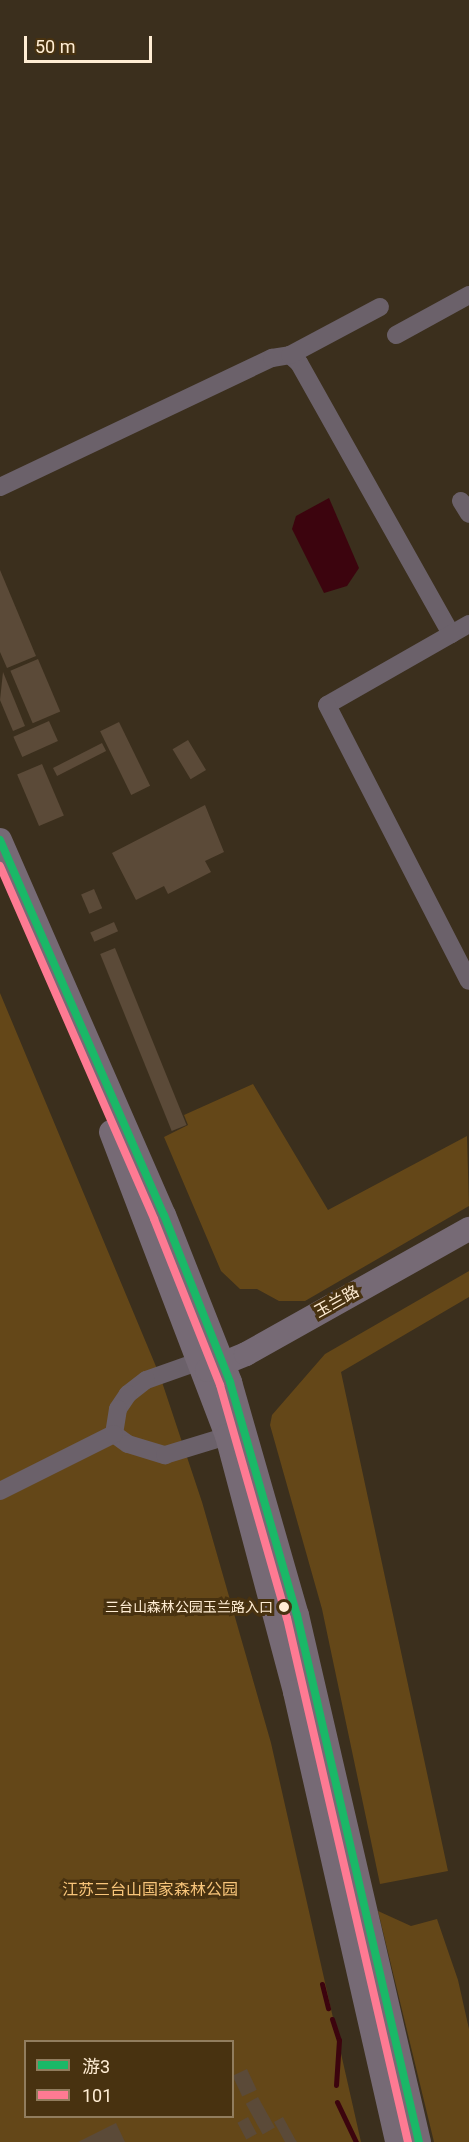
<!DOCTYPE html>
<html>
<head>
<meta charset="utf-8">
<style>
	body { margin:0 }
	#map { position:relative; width:469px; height:2142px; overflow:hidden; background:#3b2f1d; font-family:Roboto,"Noto Sans SC",sans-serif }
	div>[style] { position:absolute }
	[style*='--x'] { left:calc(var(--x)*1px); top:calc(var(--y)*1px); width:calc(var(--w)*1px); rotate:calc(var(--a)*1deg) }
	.green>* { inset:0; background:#644718 }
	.water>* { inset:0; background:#3c040e }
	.stream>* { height:5px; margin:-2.5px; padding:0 2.5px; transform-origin:2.5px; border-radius:2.5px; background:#3c040e }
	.building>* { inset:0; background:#5b4a38; transform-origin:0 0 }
	.street>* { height:18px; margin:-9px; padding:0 9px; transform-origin:9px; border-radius:9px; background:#6b616a }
	.secondary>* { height:24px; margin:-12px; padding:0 12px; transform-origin:12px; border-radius:12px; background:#766a75 }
	.bus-1>* { height:8px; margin:-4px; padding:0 4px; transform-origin:4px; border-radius:4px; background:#1ab867 }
	.bus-2>* { height:8px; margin:-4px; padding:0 4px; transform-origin:4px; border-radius:4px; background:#fe7a93 }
	.dots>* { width:16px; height:16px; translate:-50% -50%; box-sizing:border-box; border:3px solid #483210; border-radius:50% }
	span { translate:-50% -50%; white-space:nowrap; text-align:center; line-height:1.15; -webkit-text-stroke:6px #483210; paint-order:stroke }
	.bus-label { font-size:14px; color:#ffedd4 }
	.right { translate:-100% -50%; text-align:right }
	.street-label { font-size:16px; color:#ffedd4 }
	.park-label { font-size:16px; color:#f8c57a }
	.legend { position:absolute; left:24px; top:2040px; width:210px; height:78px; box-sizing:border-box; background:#483210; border:2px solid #917d5e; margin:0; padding:8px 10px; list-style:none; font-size:18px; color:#ffedd4 }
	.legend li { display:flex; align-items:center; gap:12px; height:30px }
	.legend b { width:30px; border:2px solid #917d5e }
	.scale { position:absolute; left:24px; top:36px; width:128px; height:27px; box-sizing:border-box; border:3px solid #ffedd4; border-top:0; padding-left:8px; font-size:18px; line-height:21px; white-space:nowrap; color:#ffedd4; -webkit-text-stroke:4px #483210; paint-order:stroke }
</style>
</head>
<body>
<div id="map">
	<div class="green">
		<div style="clip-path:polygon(evenodd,0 993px,160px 1376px,202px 1502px,271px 1743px,361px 2142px,0 2142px,0 993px,26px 2042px,232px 2042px,232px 2116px,26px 2116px,26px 2042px)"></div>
		<div style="clip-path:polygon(253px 1084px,328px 1210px,467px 1136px,469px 1206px,305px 1301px,279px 1301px,257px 1289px,240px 1289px,221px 1271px,164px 1137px,188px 1125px,184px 1115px)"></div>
		<div style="clip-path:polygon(469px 1271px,469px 1297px,341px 1372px,448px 1871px,380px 1884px,322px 1609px,270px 1425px,272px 1415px,325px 1354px)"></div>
		<div style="clip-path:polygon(378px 1911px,411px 1926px,437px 1919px,458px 1980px,469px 2029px,469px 2142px,434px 2142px)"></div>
	</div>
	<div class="water">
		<div style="clip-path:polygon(329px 498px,359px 568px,347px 586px,324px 593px,292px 529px,296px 516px)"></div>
	</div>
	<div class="stream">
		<div style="--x:322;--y:1984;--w:25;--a:76"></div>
		<div style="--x:332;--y:2019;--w:22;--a:72"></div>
		<div style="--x:339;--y:2040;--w:45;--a:93.8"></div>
		<div style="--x:337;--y:2102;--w:44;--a:64.6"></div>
	</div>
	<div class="building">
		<div style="clip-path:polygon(0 570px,36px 656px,7px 668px,0 652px)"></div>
		<div style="left:38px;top:659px;width:57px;height:30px;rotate:67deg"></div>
		<div style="clip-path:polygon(3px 672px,25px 726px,13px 731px,0 700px)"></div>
		<div style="left:49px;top:721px;width:22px;height:39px;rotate:66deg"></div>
		<div style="left:119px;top:722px;width:71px;height:21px;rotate:64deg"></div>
		<div style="left:188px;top:740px;width:35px;height:18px;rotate:59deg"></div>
		<div style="left:102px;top:743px;width:9px;height:55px;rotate:63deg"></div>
		<div style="left:42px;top:764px;width:56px;height:27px;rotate:67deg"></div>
		<div style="clip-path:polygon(205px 805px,224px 852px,205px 861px,211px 872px,168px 894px,164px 886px,136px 900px,112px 853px)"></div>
		<div style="left:94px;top:889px;width:21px;height:14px;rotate:67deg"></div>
		<div style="left:114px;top:922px;width:10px;height:26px;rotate:66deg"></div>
		<div style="left:115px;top:948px;width:191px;height:16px;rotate:68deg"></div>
		<div style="left:247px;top:2069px;width:23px;height:16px;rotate:65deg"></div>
		<div style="left:258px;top:2097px;width:35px;height:14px;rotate:61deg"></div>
		<div style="left:248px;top:2117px;width:19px;height:12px;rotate:62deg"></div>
		<div style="clip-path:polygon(283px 2117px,295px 2139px,297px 2142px,285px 2142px,274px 2122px)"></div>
		<div style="clip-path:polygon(116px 2123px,125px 2142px,78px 2142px)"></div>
	</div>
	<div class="street">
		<div style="--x:396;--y:335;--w:83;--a:-28.7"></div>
		<div style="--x:290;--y:355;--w:12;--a:42"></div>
		<div style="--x:299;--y:363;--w:311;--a:60.7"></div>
		<div style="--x:0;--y:487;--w:301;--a:-25.4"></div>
		<div style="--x:272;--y:358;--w:18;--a:-9"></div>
		<div style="--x:290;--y:355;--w:102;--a:-28.1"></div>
		<div style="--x:461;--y:501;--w:15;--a:58"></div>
		<div style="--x:469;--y:624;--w:163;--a:150.3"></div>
		<div style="--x:327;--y:705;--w:310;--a:62.8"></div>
		<div style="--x:200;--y:1361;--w:57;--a:160.6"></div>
		<div style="--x:146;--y:1380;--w:23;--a:142"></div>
		<div style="--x:128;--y:1394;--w:18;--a:124"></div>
		<div style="--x:118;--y:1409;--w:25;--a:99"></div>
		<div style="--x:114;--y:1434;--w:17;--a:36"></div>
		<div style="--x:128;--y:1444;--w:39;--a:17"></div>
		<div style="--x:165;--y:1455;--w:65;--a:-17"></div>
		<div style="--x:0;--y:1491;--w:127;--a:-26.6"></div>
	</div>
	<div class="secondary">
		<div style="--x:0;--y:840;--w:409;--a:66.4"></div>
		<div style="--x:164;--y:1215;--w:180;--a:68.4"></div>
		<div style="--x:230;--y:1382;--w:242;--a:74"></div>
		<div style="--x:297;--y:1615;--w:541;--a:76.97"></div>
		<div style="--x:111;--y:1132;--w:325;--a:69.1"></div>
		<div style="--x:227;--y:1436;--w:265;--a:75.1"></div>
		<div style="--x:295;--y:1692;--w:461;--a:77.2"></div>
		<div style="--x:207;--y:1370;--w:42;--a:-22.3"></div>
		<div style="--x:246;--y:1354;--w:256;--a:-29.3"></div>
	</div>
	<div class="bus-1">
		<div style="--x:0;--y:840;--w:409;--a:66.4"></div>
		<div style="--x:164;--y:1215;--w:180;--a:68.4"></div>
		<div style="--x:230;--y:1382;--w:242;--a:74"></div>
		<div style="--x:297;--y:1615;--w:541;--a:76.97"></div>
	</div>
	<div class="bus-2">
		<div style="--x:0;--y:866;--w:385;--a:66.4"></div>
		<div style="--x:154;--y:1219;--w:179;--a:68.3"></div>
		<div style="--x:220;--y:1385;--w:242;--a:74"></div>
		<div style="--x:287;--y:1618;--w:538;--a:77"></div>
	</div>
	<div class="dots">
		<div style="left:284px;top:1607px;background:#ffedd4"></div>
	</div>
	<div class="bus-label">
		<span class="right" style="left:273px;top:1607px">三台山森林公园玉兰路入口</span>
	</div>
	<div class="street-label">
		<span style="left:337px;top:1302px;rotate:-29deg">玉兰路</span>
	</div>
	<div class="park-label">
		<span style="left:150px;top:1890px">江苏三台山国家森林公园</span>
	</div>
	<ul class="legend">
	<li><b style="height:8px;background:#1ab867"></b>游3</li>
	<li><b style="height:8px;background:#fe7a93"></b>101</li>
	</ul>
	<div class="scale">50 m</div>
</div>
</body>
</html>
